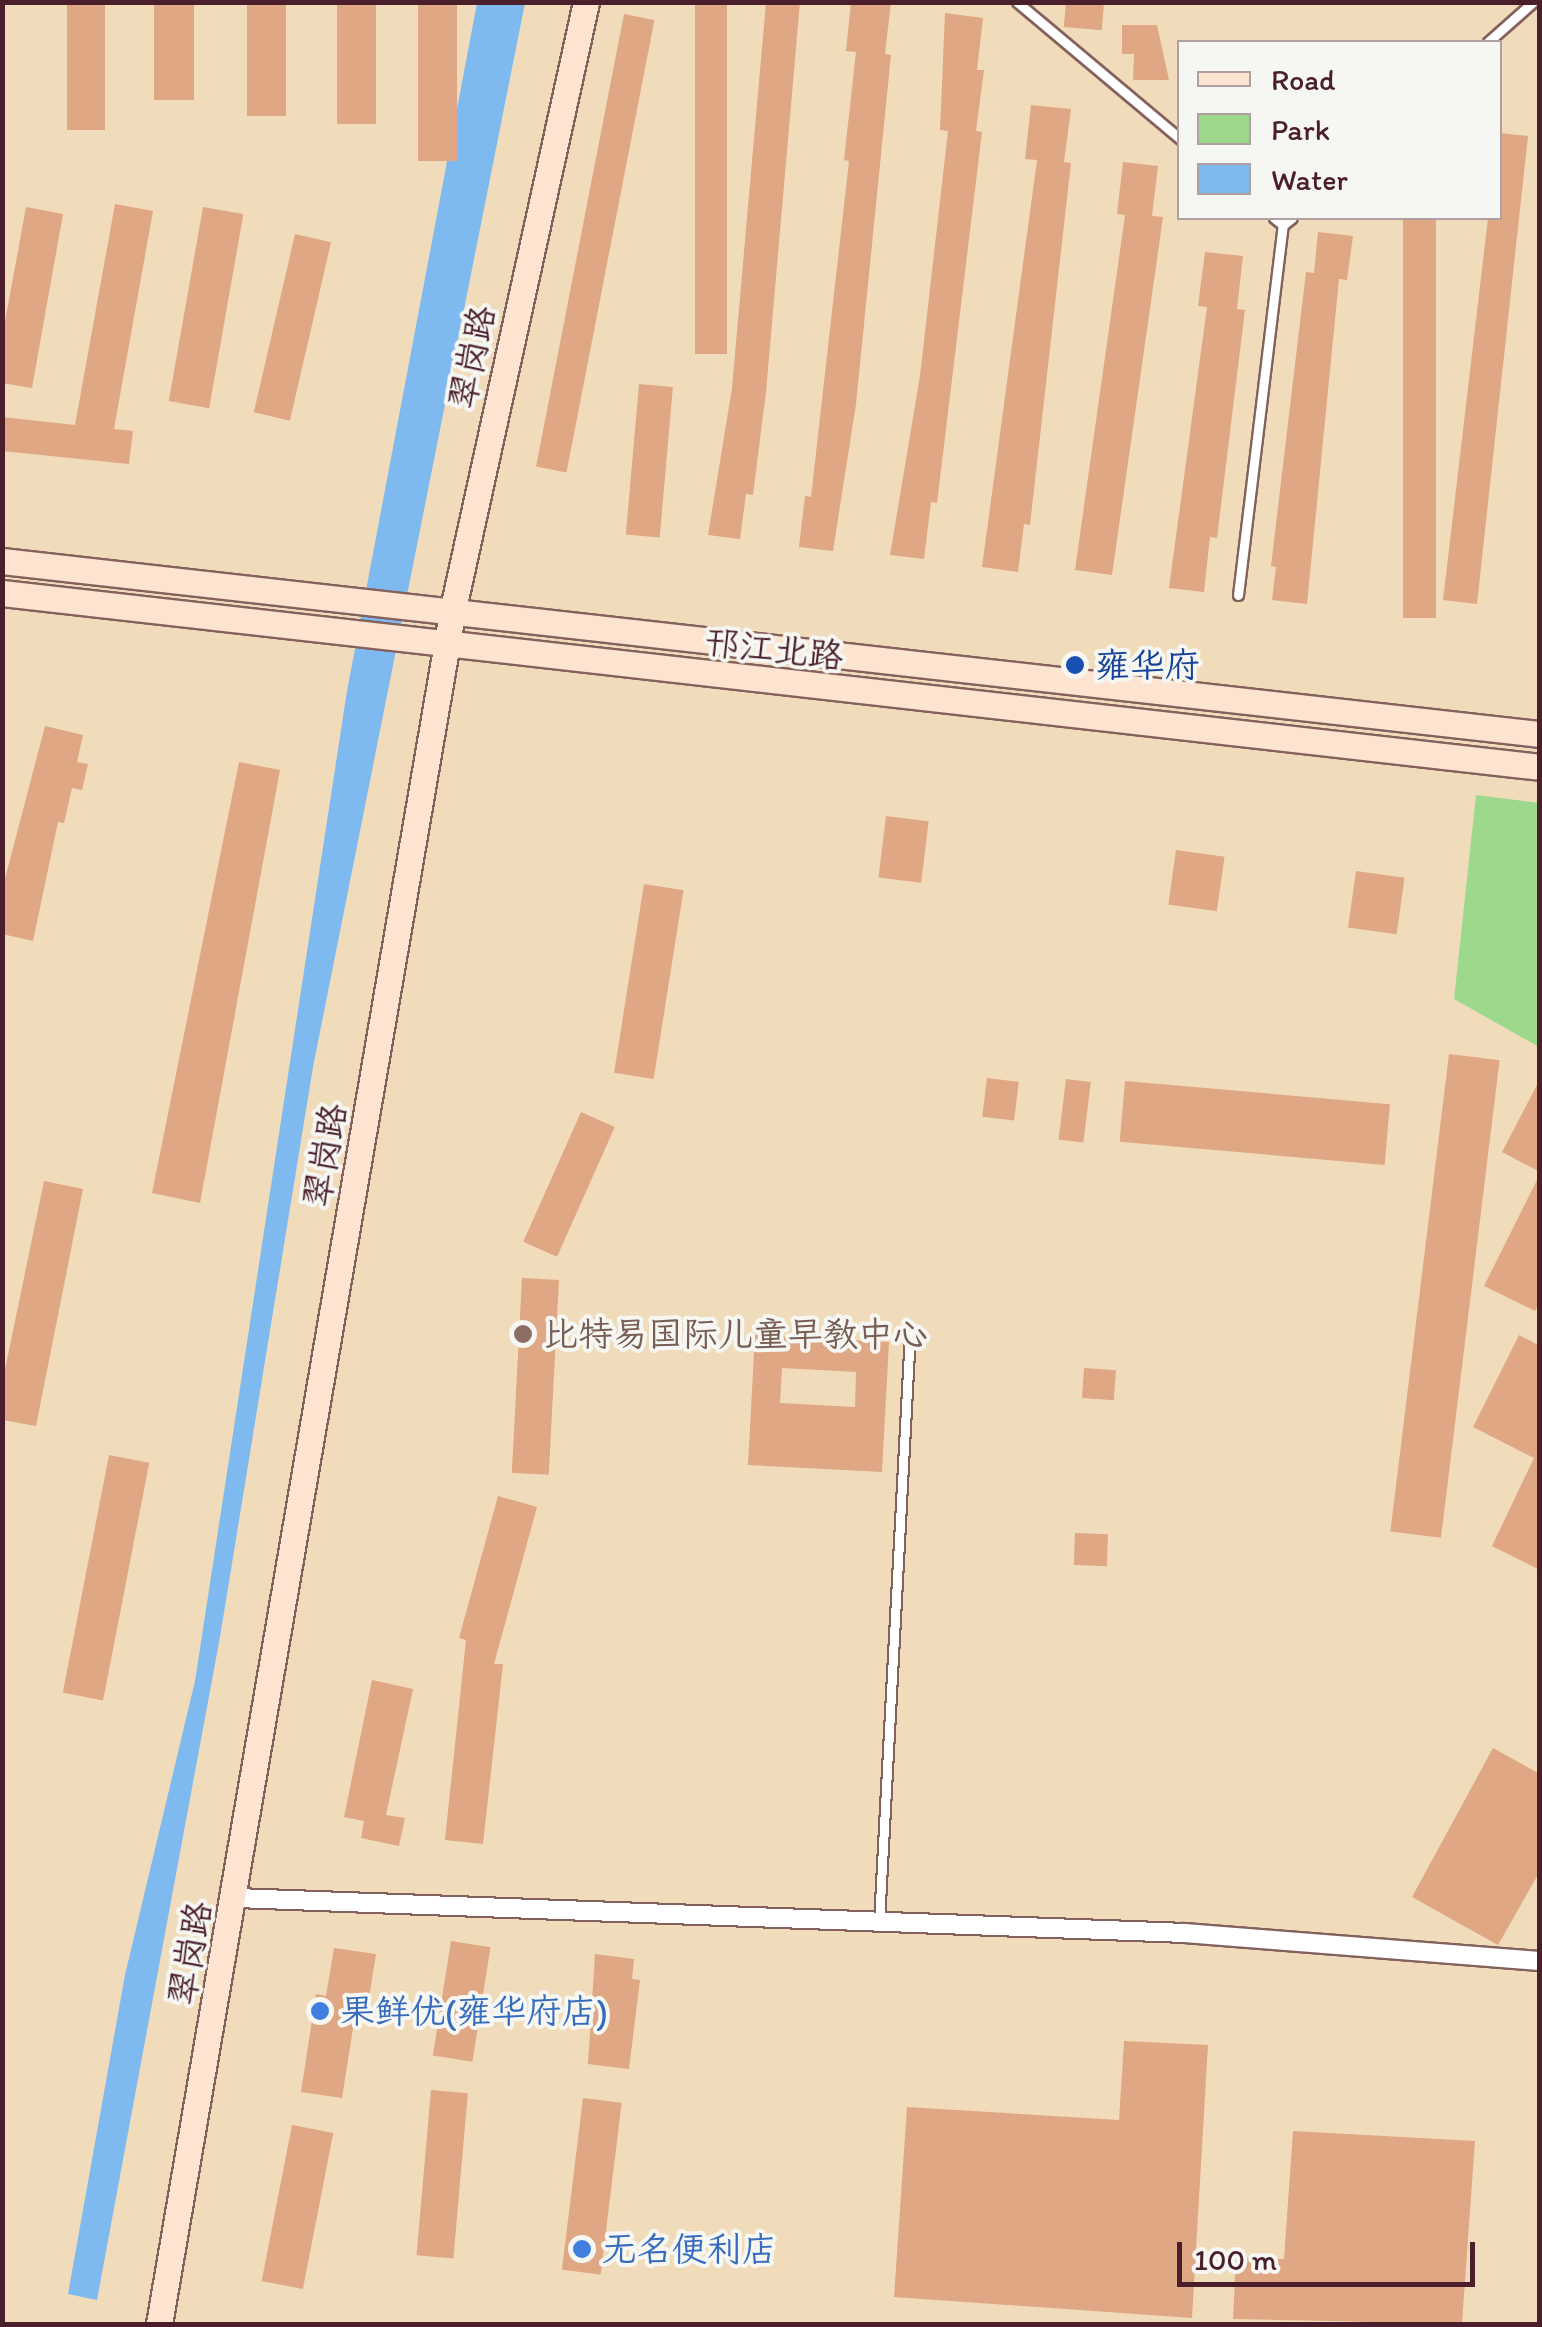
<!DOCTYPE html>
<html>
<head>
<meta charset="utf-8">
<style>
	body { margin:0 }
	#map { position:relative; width:1542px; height:2327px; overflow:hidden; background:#f0dcbb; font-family:Itim,"LXGW WenKai TC",sans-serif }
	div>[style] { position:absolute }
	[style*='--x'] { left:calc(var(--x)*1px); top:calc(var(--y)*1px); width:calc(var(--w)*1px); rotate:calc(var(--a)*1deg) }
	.green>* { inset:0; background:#9dd98d }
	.water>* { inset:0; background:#7eb9ef }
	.building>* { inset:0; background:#dfa784; transform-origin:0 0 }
	.roads { filter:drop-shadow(2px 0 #84615d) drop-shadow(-2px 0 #84615d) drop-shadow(0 2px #84615d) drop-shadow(0 -2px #84615d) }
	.lane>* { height:9px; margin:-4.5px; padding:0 4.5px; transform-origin:4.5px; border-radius:4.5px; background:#fff }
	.street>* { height:18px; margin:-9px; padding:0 9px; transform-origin:9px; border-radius:9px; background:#fff }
	.secondary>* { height:25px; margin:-12.5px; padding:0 12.5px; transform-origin:12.5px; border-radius:12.5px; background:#fde4d0 }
	.dots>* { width:28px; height:28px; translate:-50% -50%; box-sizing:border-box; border:5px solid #f6f6f2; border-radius:50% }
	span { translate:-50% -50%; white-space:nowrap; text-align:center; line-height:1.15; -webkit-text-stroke:8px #f6f6f2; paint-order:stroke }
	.street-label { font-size:35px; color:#4a1f2b }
	.transit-label { font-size:35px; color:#164399 }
	.left { translate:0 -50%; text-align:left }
	.education-label { font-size:35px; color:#785e54 }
	.shop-label { font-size:35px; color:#366cbe }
	.frame { position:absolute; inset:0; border:5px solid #4a1f2b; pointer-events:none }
	.legend { position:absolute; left:1177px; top:40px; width:325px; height:180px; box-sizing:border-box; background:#f6f6f2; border:2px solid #b1a0a2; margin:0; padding:12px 18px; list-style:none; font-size:30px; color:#4a1f2b }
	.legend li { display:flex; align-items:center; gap:20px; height:50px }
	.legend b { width:50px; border:2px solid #b1a0a2 }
	.scale { position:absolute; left:1177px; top:2242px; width:298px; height:45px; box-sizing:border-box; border:5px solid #4a1f2b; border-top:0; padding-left:12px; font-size:30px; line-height:35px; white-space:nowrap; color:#4a1f2b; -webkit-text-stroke:8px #f6f6f2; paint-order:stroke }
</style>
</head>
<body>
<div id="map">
	<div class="green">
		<div style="clip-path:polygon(1476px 795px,1539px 803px,1539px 1047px,1454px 999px)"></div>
	</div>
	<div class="water">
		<div style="clip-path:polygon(477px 3px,525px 3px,313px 1067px,220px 1637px,97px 2300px,68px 2294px,125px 1975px,195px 1681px,347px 691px)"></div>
	</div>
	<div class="building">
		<div style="left:67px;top:2px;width:38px;height:128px"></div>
		<div style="left:154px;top:2px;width:40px;height:98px"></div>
		<div style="left:247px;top:2px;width:39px;height:114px"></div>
		<div style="left:337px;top:2px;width:39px;height:122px"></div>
		<div style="left:418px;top:2px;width:39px;height:159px"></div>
		<div style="left:695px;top:2px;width:32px;height:352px"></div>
		<div style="clip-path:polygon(766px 2px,800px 2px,766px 392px,753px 495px,746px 494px,740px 539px,708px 535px,732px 388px)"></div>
		<div style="clip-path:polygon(851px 2px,891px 2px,885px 54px,891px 55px,856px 404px,833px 551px,799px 547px,805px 496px,811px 497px,849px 161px,844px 160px,856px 52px,846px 51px)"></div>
		<div style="left:1066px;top:2px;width:38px;height:25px;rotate:5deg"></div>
		<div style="clip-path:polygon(945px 13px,983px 18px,977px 70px,984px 70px,976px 131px,982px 132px,937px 503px,931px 502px,924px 559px,890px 555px,920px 376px,948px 131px,940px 130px)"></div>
		<div style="left:624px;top:14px;width:31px;height:461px;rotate:11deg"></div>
		<div style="clip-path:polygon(1122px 25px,1157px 25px,1169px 80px,1133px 80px,1134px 54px,1122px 54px)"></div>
		<div style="clip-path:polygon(1031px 105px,1071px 109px,1064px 162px,1071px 163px,1030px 525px,1024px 524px,1018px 572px,982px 567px,1037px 160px,1025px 159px)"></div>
		<div style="clip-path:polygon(1500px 133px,1528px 136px,1477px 604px,1443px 600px,1488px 218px,1500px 218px)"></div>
		<div style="clip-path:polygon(1123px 162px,1158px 166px,1152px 216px,1163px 217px,1112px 575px,1075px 570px,1125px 215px,1117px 214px)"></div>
		<div style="clip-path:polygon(115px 204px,153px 211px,114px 429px,133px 431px,129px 464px,2px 451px,2px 417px,75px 425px)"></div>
		<div style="clip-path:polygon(26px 207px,63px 214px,32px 388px,2px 383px,2px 338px)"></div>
		<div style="left:203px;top:207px;width:41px;height:197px;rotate:10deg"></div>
		<div style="left:1403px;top:218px;width:33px;height:400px"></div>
		<div style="clip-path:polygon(1318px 232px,1353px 236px,1347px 280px,1339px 279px,1307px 604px,1272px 600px,1276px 567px,1271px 566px,1306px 272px,1314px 273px)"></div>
		<div style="left:295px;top:234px;width:37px;height:183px;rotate:13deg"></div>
		<div style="clip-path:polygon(1205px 252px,1243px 256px,1237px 309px,1245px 310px,1217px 538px,1210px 537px,1204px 592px,1169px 588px,1207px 307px,1198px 306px)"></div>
		<div style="left:639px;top:384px;width:34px;height:151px;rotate:5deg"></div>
		<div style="clip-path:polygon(45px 726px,83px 735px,77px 762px,88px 764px,82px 790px,72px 788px,64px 823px,58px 822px,33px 941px,2px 934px,2px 890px)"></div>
		<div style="clip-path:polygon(239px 762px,280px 770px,200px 1203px,152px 1193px)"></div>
		<div style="left:886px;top:816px;width:43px;height:62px;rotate:7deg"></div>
		<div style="left:1176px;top:850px;width:49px;height:55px;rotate:8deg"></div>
		<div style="left:1356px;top:871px;width:49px;height:57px;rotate:8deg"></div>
		<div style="left:644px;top:884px;width:40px;height:191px;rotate:9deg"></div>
		<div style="left:1449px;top:1054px;width:51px;height:481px;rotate:7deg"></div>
		<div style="left:987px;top:1078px;width:32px;height:39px;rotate:7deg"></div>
		<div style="left:1066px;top:1079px;width:25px;height:61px;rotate:7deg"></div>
		<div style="clip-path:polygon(1540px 1079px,1540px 1172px,1502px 1152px)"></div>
		<div style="left:1125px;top:1081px;width:266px;height:61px;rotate:5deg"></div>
		<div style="left:581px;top:1112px;width:37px;height:142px;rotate:24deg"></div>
		<div style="clip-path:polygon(1540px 1174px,1540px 1301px,1535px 1311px,1484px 1286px)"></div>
		<div style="clip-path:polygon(44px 1181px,83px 1189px,36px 1426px,2px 1420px,2px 1384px)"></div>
		<div style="left:522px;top:1278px;width:37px;height:195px;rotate:3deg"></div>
		<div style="clip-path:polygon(evenodd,755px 1335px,889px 1342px,882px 1472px,748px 1465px,755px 1335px,782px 1368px,856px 1372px,855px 1407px,780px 1403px,782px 1368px)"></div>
		<div style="clip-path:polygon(1519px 1335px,1540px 1346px,1540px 1570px,1492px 1546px,1534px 1458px,1473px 1427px)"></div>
		<div style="left:1084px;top:1368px;width:32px;height:30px;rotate:4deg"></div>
		<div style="left:109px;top:1455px;width:41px;height:242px;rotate:11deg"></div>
		<div style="clip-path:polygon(498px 1496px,537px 1507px,494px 1664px,503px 1664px,483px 1844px,445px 1840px,466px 1640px,459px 1638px)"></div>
		<div style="left:1075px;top:1533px;width:33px;height:32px;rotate:2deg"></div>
		<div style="clip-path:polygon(372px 1680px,413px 1689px,386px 1815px,405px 1818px,399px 1846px,361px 1838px,364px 1821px,344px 1817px)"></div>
		<div style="clip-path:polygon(1493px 1748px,1540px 1774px,1540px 1871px,1498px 1945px,1412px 1897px)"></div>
		<div style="left:451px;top:1941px;width:40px;height:116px;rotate:9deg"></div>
		<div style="clip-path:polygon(334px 1948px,376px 1954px,368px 2004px,357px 2003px,342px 2098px,301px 2092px,316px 1994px,326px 1996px)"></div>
		<div style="clip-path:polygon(595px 1954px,634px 1959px,632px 1979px,640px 1980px,629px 2069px,588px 2064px)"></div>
		<div style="clip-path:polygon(1124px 2041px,1208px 2045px,1192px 2318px,894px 2297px,907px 2107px,1119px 2120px)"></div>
		<div style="left:431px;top:2090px;width:37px;height:166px;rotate:5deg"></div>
		<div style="left:583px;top:2098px;width:39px;height:173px;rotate:7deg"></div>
		<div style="left:292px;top:2125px;width:42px;height:159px;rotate:11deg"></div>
		<div style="clip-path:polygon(1293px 2131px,1475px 2141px,1462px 2324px,1233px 2319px,1236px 2257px,1284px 2259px)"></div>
	</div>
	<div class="roads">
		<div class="lane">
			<div style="--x:1017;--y:2;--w:213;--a:40"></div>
			<div style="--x:1488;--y:42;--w:60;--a:-41.6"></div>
			<div style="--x:1274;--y:218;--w:11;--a:38"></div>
			<div style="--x:1283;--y:225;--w:11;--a:-38"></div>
			<div style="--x:1238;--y:595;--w:373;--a:-83.1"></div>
			<div style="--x:879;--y:1922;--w:591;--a:-86.99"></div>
		</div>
		<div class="street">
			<div style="--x:236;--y:1898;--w:949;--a:2.11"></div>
			<div style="--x:1184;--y:1933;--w:357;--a:4.5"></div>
		</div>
		<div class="secondary">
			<div style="--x:2;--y:561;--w:1548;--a:6.42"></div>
			<div style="--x:2;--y:593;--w:1548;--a:6.45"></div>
			<div style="--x:159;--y:2324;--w:1736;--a:-80.28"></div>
			<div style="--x:452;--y:613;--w:626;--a:-77.63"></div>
		</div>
	</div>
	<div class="dots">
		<div style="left:1075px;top:665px;background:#1a4fb4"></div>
		<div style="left:523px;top:1334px;background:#8d6e63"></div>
		<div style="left:320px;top:2011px;background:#3f7fe0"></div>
		<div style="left:582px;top:2249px;background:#3f7fe0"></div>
	</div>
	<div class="street-label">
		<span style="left:472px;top:357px;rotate:-78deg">翠岗路</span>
		<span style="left:774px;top:649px;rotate:6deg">邗江北路</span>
		<span style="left:325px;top:1155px;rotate:-80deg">翠岗路</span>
		<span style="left:190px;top:1953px;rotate:-80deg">翠岗路</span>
	</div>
	<div class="transit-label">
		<span class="left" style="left:1095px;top:665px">雍华府</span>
	</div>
	<div class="education-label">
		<span class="left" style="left:543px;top:1334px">比特易国际儿童早教中心</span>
	</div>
	<div class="shop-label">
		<span class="left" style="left:340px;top:2011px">果鲜优(雍华府店)</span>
		<span class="left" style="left:602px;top:2249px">无名便利店</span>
	</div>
	<div class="frame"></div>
	<ul class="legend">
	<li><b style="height:12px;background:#fde4d0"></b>Road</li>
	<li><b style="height:28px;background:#9dd98d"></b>Park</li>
	<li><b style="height:28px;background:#7eb9ef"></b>Water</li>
	</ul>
	<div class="scale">100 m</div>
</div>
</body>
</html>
